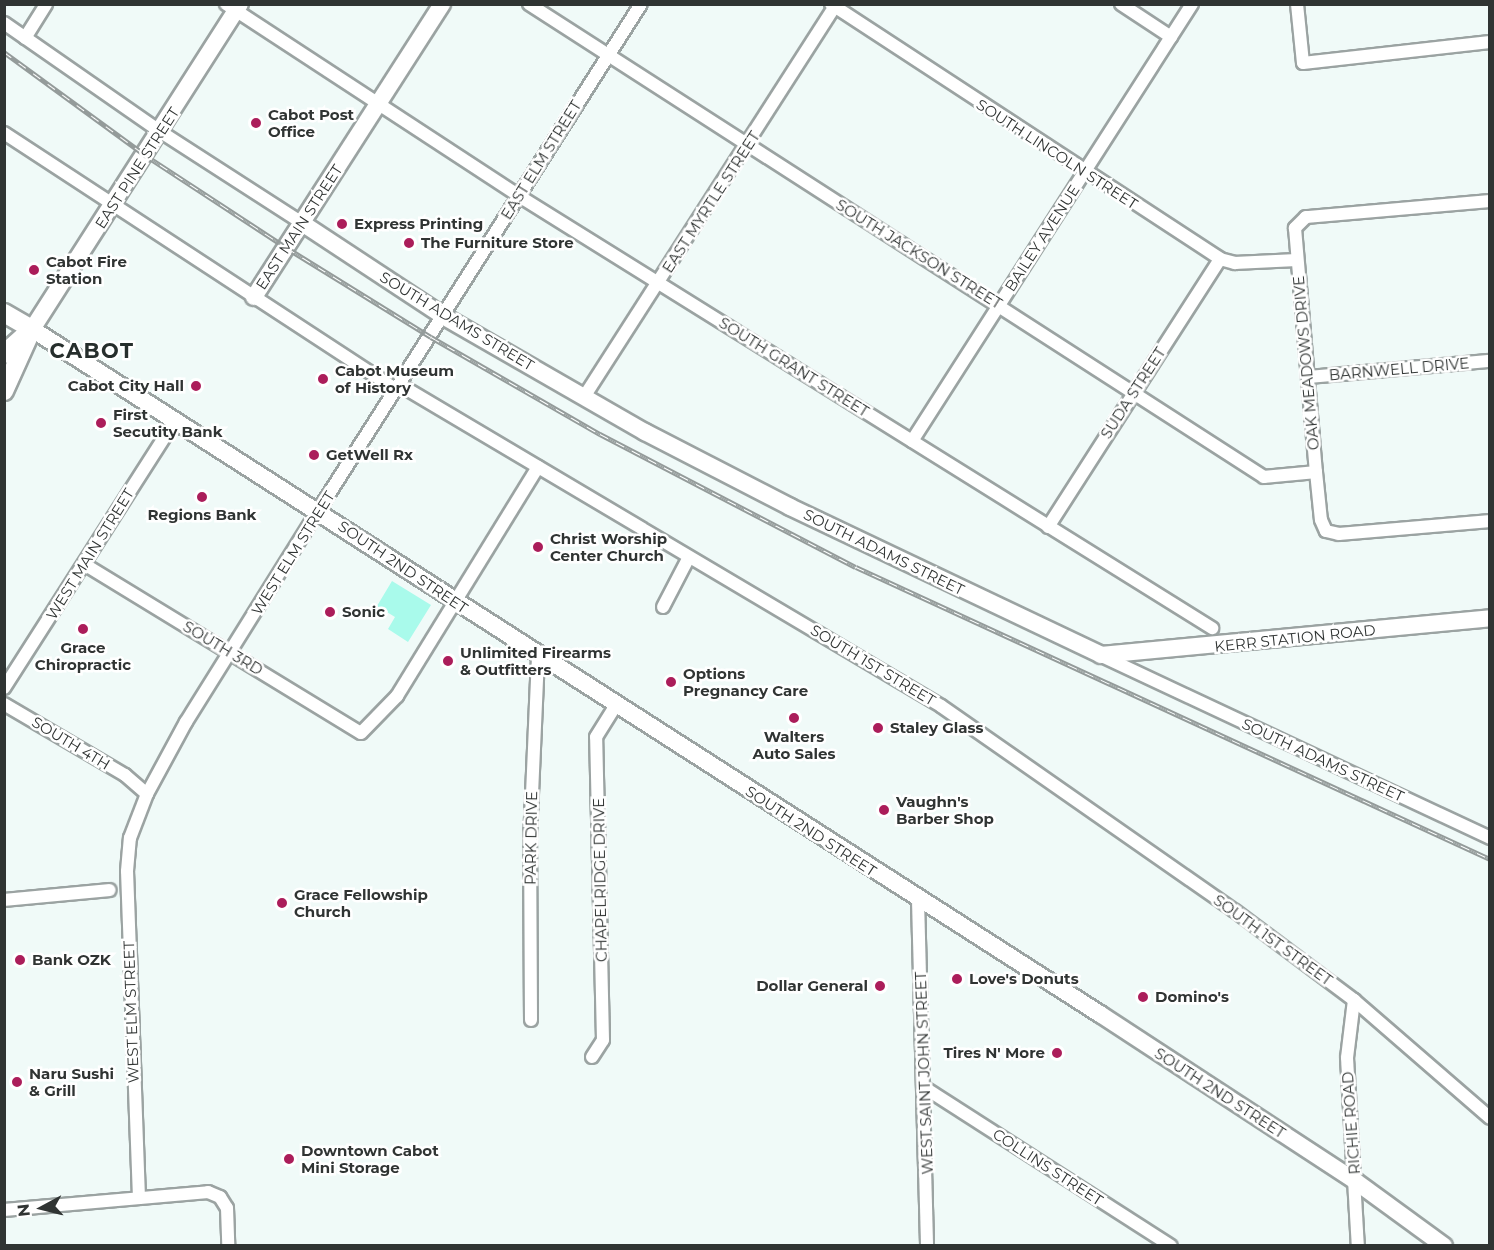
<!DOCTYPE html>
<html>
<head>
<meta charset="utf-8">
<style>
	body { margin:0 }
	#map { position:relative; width:1494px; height:1250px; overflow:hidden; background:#f0faf8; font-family:Montserrat,sans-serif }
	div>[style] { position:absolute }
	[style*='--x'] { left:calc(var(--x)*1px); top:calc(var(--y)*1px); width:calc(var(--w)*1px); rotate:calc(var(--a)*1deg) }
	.green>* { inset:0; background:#a9faeb }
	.roads { filter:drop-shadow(2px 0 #9ba3a2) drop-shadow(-2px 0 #9ba3a2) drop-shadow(0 2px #9ba3a2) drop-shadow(0 -2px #9ba3a2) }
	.street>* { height:12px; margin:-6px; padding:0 6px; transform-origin:6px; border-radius:6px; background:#fff }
	.secondary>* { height:16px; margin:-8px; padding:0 8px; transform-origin:8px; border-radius:8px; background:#fff }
	.primary>* { height:18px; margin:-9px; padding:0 9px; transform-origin:9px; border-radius:9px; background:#fff }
	.rail>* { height:5px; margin-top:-2.5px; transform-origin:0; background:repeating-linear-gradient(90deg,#fff 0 9px,#949b9a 0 18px); box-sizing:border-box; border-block:2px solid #949b9a }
	.dots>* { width:16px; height:16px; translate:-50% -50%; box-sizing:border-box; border:3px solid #fff; border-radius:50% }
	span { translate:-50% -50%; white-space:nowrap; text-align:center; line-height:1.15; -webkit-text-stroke:5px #fff; paint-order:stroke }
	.poi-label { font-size:15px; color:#303433; font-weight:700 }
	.left { translate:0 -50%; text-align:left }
	.right { translate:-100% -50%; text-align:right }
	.street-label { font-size:15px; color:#303433 }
	.district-label { font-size:21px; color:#262e2c; font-weight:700; letter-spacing:1.5px }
	.frame { position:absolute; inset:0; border:6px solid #303433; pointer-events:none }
	.north { position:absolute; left:12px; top:1178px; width:60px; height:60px; -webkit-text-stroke:4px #fff; paint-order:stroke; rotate:263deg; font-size:16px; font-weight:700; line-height:24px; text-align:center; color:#303433 }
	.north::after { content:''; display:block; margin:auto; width:21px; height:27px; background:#303433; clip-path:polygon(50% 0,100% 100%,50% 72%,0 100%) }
</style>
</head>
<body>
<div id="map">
	<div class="green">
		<div style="clip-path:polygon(392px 581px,431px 605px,408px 642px,388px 629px,395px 617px,377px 606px)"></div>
	</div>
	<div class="roads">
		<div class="street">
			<div style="--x:226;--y:4;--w:350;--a:33.2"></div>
			<div style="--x:519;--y:196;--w:817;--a:31.94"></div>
			<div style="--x:529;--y:4;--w:874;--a:32.76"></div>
			<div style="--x:1264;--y:477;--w:52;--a:-5.5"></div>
			<div style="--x:831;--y:4;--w:465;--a:33.2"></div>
			<div style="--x:1220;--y:259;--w:16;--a:15"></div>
			<div style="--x:1235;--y:263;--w:61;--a:-2.8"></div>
			<div style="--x:1121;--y:4;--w:60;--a:33.4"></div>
			<div style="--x:1297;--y:4;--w:59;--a:84.2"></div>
			<div style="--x:1303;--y:63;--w:188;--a:-6.4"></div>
			<div style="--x:4;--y:23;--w:191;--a:34.8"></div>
			<div style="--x:161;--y:132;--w:168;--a:32.8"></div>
			<div style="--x:25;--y:38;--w:40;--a:-58"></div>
			<div style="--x:4;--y:133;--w:469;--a:33.2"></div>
			<div style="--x:1490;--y:201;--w:185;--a:175"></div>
			<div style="--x:1306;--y:217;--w:16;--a:135"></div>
			<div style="--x:1295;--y:228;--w:245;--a:85.1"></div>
			<div style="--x:1316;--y:472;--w:48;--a:84.1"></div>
			<div style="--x:1321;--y:520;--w:12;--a:66"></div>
			<div style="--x:1326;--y:531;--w:13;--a:13"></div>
			<div style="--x:1339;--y:534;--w:152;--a:-4.9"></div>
			<div style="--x:1309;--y:377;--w:182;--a:-5.1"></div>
			<div style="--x:400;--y:385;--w:629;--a:30.68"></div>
			<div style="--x:941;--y:706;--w:358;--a:34.9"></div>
			<div style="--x:1235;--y:911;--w:149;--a:36.8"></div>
			<div style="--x:1354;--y:1000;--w:180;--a:40.9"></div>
			<div style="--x:584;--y:397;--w:467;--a:-57.3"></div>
			<div style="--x:912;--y:441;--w:519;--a:-57.35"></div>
			<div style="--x:1048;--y:527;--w:318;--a:-57.3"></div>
			<div style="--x:84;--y:564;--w:324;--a:31.4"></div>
			<div style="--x:361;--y:733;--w:52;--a:-45.8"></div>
			<div style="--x:397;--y:696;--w:269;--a:-58.4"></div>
			<div style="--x:663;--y:607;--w:56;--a:-62.5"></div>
			<div style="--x:1102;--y:656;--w:429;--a:25.1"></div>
			<div style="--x:4;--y:688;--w:319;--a:-57.4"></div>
			<div style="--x:4;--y:704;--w:140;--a:30.4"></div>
			<div style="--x:125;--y:775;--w:29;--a:41"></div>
			<div style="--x:147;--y:794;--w:82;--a:-61.6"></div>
			<div style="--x:186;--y:722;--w:249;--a:-58"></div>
			<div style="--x:318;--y:511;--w:601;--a:-57.5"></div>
			<div style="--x:4;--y:900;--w:106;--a:-5.4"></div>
			<div style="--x:918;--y:900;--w:346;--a:88.5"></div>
			<div style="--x:1354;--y:1000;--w:58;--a:96.9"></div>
			<div style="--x:1347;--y:1058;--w:188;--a:86.7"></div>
			<div style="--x:531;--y:1020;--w:180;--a:-90.3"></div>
			<div style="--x:530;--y:840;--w:185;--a:-87.5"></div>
			<div style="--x:592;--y:1057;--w:20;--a:-57"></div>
			<div style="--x:603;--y:1040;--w:303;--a:-91.3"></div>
			<div style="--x:596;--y:737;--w:38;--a:-58"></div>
			<div style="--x:925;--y:1088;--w:292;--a:32.7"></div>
			<div style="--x:139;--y:1198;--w:327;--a:-92.1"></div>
			<div style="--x:127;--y:871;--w:33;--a:-85"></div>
			<div style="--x:130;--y:838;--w:47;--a:-68.9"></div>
			<div style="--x:4;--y:1210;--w:205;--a:-5"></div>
			<div style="--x:208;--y:1192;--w:13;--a:23"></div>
			<div style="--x:220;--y:1197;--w:13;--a:58"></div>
			<div style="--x:227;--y:1208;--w:38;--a:88"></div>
		</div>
		<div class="secondary">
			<div style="--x:240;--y:4;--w:386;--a:122.6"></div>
			<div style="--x:32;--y:329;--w:1269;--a:32.68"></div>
			<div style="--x:1100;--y:1014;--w:305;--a:33.2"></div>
			<div style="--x:1355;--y:1181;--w:110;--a:36.1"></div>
			<div style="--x:302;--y:223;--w:169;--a:33.4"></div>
			<div style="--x:443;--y:316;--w:233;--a:29.9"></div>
			<div style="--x:645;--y:432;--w:163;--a:27.3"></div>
			<div style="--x:790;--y:507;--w:344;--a:25.4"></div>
			<div style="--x:1101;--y:655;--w:391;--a:-5.4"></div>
			<div style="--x:254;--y:297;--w:348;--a:-57.3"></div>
		</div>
		<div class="primary">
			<div style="--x:4;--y:313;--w:32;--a:30"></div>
			<div style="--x:4;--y:354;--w:38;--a:-42"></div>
			<div style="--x:4;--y:391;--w:68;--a:-65.7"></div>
		</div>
	</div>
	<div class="rail">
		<div style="--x:4;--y:52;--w:175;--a:36.1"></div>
		<div style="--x:145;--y:155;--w:170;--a:33.2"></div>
		<div style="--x:287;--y:248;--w:169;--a:31.7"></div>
		<div style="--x:431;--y:337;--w:195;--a:29.9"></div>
		<div style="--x:600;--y:434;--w:288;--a:27.5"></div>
		<div style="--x:856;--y:567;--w:698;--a:24.73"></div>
	</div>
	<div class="dots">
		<div style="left:256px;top:123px;background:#ab1d5a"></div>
		<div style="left:342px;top:224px;background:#ab1d5a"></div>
		<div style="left:409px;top:243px;background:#ab1d5a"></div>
		<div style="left:34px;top:270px;background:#ab1d5a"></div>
		<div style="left:323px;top:379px;background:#ab1d5a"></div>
		<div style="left:196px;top:386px;background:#ab1d5a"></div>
		<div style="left:101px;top:423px;background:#ab1d5a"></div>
		<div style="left:314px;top:455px;background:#ab1d5a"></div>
		<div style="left:202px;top:497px;background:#ab1d5a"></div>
		<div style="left:538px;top:547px;background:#ab1d5a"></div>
		<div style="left:330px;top:612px;background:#ab1d5a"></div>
		<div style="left:83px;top:629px;background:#ab1d5a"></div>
		<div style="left:448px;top:661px;background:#ab1d5a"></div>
		<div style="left:671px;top:682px;background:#ab1d5a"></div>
		<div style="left:794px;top:718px;background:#ab1d5a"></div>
		<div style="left:878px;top:728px;background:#ab1d5a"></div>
		<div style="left:884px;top:810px;background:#ab1d5a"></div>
		<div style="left:282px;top:903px;background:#ab1d5a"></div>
		<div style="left:20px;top:960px;background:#ab1d5a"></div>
		<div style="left:957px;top:979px;background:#ab1d5a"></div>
		<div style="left:880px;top:986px;background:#ab1d5a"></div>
		<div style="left:1143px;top:997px;background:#ab1d5a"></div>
		<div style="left:1057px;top:1053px;background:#ab1d5a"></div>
		<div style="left:17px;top:1082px;background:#ab1d5a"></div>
		<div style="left:289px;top:1159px;background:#ab1d5a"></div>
	</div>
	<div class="poi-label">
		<span class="left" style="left:268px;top:123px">Cabot Post<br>Office</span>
		<span class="left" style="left:354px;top:224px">Express Printing</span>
		<span class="left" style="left:421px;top:243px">The Furniture Store</span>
		<span class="left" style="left:46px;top:270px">Cabot Fire<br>Station</span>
		<span class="left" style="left:335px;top:379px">Cabot Museum<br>of History</span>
		<span class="right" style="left:184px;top:386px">Cabot City Hall</span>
		<span class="left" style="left:113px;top:423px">First<br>Secutity Bank</span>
		<span class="left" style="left:326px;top:455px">GetWell Rx</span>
		<span style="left:202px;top:515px">Regions Bank</span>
		<span class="left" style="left:550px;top:547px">Christ Worship<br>Center Church</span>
		<span class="left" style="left:342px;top:612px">Sonic</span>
		<span style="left:83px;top:656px">Grace<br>Chiropractic</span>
		<span class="left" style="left:460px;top:661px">Unlimited Firearms<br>&amp; Outfitters</span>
		<span class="left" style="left:683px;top:682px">Options<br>Pregnancy Care</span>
		<span class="left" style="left:890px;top:728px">Staley Glass</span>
		<span style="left:794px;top:745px">Walters<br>Auto Sales</span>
		<span class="left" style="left:896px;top:810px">Vaughn's<br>Barber Shop</span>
		<span class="left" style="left:294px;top:903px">Grace Fellowship<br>Church</span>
		<span class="left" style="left:32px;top:960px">Bank OZK</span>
		<span class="left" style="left:969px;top:979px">Love's Donuts</span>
		<span class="right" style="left:868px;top:986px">Dollar General</span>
		<span class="left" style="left:1155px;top:997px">Domino's</span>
		<span class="right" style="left:1045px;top:1053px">Tires N' More</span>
		<span class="left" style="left:29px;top:1082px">Naru Sushi<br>&amp; Grill</span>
		<span class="left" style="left:301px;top:1159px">Downtown Cabot<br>Mini Storage</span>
	</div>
	<div class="street-label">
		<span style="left:1057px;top:154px;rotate:33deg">SOUTH LINCOLN STREET</span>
		<span style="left:541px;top:160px;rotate:-58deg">EAST ELM STREET</span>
		<span style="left:137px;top:168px;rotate:-57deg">EAST PINE STREET</span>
		<span style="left:711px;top:202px;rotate:-57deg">EAST MYRTLE STREET</span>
		<span style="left:299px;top:227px;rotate:-57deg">EAST MAIN STREET</span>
		<span style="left:1042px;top:238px;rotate:-57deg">BAILEY AVENUE</span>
		<span style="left:919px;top:254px;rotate:32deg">SOUTH JACKSON STREET</span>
		<span style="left:457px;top:321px;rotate:31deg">SOUTH ADAMS STREET</span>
		<span style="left:1306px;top:363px;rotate:-95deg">OAK MEADOWS DRIVE</span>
		<span style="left:794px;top:367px;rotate:32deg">SOUTH GRANT STREET</span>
		<span style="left:1399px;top:369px;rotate:-5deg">BARNWELL DRIVE</span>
		<span style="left:1133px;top:393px;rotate:-57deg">SUDA STREET</span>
		<span style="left:884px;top:552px;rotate:26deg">SOUTH ADAMS STREET</span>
		<span style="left:293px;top:553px;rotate:-58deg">WEST ELM STREET</span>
		<span style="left:90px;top:554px;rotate:-58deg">WEST MAIN STREET</span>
		<span style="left:403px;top:567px;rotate:34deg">SOUTH 2ND STREET</span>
		<span style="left:1295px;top:638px;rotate:-6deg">KERR STATION ROAD</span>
		<span style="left:223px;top:648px;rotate:31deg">SOUTH 3RD</span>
		<span style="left:873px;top:665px;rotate:31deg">SOUTH 1ST STREET</span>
		<span style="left:71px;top:743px;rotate:31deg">SOUTH 4TH</span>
		<span style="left:1323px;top:760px;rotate:25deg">SOUTH ADAMS STREET</span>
		<span style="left:811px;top:831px;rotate:33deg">SOUTH 2ND STREET</span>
		<span style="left:531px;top:838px;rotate:-89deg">PARK DRIVE</span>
		<span style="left:600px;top:880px;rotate:-91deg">CHAPELRIDGE DRIVE</span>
		<span style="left:1273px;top:940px;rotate:36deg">SOUTH 1ST STREET</span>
		<span style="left:131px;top:1012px;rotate:-92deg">WEST ELM STREET</span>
		<span style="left:924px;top:1073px;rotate:-92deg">WEST SAINT JOHN STREET</span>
		<span style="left:1220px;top:1093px;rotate:33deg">SOUTH 2ND STREET</span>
		<span style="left:1351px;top:1123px;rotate:-94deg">RICHIE ROAD</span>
		<span style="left:1048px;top:1167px;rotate:33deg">COLLINS STREET</span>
	</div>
	<div class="district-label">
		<span style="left:92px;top:351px">CABOT</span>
	</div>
	<div class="frame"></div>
	<div class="north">N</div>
</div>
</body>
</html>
